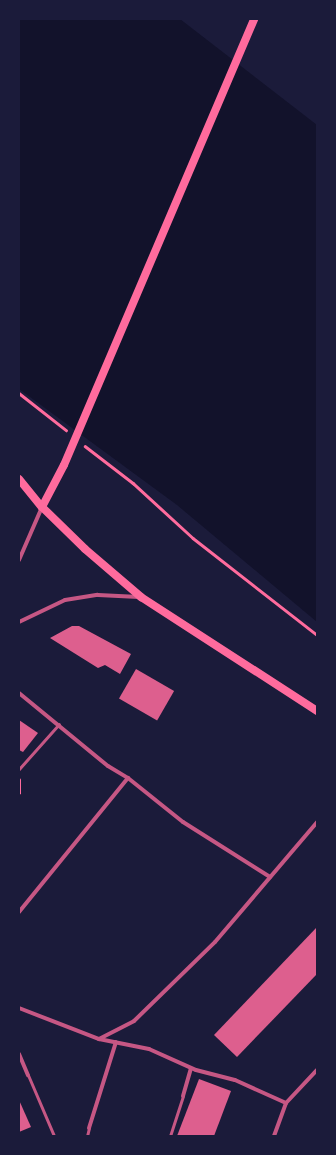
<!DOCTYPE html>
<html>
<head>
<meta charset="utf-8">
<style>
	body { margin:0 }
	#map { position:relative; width:336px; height:1155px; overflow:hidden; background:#1b1b3a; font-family:Lato,sans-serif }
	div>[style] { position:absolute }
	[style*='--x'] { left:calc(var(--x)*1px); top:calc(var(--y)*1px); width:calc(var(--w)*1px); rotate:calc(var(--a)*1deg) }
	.water>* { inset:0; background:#12122b }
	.building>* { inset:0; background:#dd5f8e; transform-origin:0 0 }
	.path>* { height:2.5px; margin:-1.25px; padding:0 1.25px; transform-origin:1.25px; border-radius:1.25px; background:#ff6b9d }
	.service>* { height:3px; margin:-1.5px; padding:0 1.5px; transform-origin:1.5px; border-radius:1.5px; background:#c65784 }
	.minor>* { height:4px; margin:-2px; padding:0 2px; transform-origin:2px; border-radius:2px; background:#c65784 }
	.secondary>* { height:8px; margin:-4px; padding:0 4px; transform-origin:4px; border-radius:4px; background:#ff6b9d }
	span { translate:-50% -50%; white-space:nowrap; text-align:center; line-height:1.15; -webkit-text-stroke:3px #1b1b3a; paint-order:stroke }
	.frame { position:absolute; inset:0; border:20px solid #1b1b3a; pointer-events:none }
</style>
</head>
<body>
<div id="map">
	<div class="water">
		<div style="clip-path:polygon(19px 19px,180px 19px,317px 125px,317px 622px,177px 505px,19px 389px)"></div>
	</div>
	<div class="building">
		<div style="clip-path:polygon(72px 626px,79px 626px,131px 654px,120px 674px,105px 665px,98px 668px,50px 638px)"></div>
		<div style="left:136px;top:669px;width:44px;height:34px;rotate:30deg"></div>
		<div style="clip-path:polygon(19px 720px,38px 733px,23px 752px,19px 750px)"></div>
		<div style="clip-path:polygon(317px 927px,317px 974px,237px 1057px,214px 1035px)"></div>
		<div style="clip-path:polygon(199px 1079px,231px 1091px,214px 1136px,177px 1136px)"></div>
		<div style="clip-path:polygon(19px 1100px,31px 1127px,19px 1132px)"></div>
	</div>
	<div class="path">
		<div style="--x:19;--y:393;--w:60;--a:38.2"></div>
		<div style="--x:85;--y:446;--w:61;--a:37.6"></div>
		<div style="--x:133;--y:483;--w:81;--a:42.5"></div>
		<div style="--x:193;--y:538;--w:157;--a:38"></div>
		<div style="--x:19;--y:793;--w:13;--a:-90"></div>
	</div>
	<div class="service">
		<div style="--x:19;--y:769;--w:60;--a:-48.4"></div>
		<div style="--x:28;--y:1075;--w:66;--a:66.9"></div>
		<div style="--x:87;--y:1136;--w:8;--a:-76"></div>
		<div style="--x:170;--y:1136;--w:42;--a:-72"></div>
	</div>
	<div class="minor">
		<div style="--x:19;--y:560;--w:58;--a:-66.5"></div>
		<div style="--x:19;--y:622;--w:51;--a:-25.6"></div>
		<div style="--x:65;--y:600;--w:33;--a:-9"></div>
		<div style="--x:98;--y:595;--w:41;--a:2.8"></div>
		<div style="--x:19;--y:693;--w:115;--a:39.4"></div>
		<div style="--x:108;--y:766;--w:23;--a:31"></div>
		<div style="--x:128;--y:778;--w:70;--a:38.7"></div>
		<div style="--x:183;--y:822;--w:103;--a:32.3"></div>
		<div style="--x:19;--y:912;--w:173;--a:-50.9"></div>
		<div style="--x:19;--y:1008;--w:86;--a:21.2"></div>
		<div style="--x:99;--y:1039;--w:51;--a:11.3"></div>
		<div style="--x:149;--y:1049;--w:51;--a:24.1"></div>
		<div style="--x:196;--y:1070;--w:40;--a:14.4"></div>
		<div style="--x:235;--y:1080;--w:56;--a:24.3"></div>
		<div style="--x:99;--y:1039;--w:39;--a:-27"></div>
		<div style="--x:134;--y:1021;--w:113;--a:-44.3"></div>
		<div style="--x:215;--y:942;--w:157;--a:-49.6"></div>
		<div style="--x:19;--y:1054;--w:23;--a:67"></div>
		<div style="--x:183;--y:1096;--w:29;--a:-74"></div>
		<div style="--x:89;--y:1128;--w:90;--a:-72.6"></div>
		<div style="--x:274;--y:1136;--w:35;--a:-70"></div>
		<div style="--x:286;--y:1103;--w:45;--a:-46.8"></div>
	</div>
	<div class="secondary">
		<div style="--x:19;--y:479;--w:36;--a:51"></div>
		<div style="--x:42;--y:507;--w:60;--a:44.3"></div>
		<div style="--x:85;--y:549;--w:74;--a:40.6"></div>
		<div style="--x:141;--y:597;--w:210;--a:32.9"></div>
		<div style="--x:42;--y:507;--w:47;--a:-62.4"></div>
		<div style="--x:64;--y:465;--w:485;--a:-66.9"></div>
	</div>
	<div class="frame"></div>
</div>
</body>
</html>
